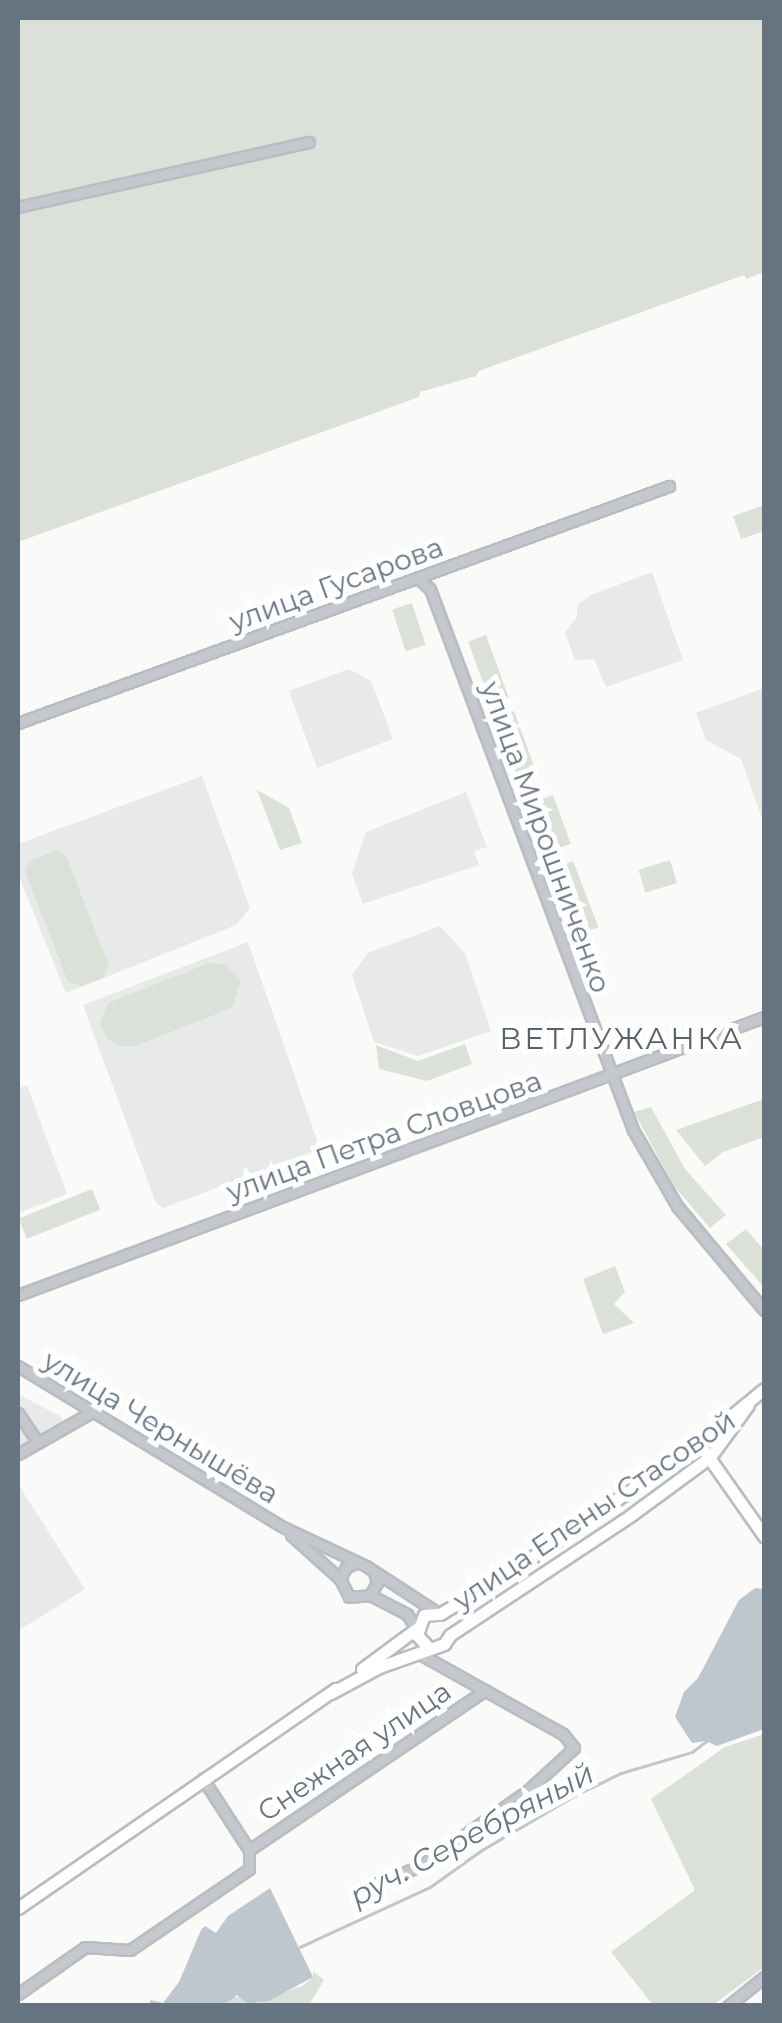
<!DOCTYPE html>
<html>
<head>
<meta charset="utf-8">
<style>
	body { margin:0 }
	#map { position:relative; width:782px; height:2023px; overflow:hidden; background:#fafaf8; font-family:Montserrat,sans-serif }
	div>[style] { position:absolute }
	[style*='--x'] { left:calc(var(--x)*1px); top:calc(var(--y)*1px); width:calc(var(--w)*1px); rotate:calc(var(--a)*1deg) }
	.built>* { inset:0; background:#e8e9e9 }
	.green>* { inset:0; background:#dbe1d9; transform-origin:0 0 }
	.water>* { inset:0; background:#bec7cd }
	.stream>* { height:2.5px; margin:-1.25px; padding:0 1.25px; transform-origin:1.25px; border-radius:1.25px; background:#bec7cd }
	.roads { filter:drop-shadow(2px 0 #b9bdc1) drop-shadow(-2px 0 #b9bdc1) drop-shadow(0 2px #b9bdc1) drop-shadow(0 -2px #b9bdc1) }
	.minor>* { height:9px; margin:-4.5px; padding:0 4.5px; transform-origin:4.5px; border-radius:4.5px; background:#c4c7cb }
	.major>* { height:11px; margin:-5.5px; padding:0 5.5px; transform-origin:5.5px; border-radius:5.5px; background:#fff }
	span { translate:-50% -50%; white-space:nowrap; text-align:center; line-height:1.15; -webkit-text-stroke:10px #fff; paint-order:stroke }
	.street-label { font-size:28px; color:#667482 }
	.neighbourhood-label { font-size:30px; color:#57626d; letter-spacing:2.5px }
	.water-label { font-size:30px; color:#667983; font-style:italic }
	.frame { position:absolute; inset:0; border:20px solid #667482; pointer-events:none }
</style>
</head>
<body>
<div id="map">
	<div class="built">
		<div style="clip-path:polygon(652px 572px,683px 660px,606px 687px,594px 659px,575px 660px,565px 633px,577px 617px,577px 605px,591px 595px)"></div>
		<div style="clip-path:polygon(349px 669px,371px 681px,393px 739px,317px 768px,289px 691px)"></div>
		<div style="clip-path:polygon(764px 688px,764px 824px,741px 759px,706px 740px,696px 713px)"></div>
		<div style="clip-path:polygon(202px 776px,250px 908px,236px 925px,66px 993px,18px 874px,18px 844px)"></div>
		<div style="clip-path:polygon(466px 792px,487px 847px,474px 851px,479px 865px,363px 904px,352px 874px,366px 832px)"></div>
		<div style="clip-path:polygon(440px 926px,465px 953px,491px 1031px,418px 1056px,374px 1042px,352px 975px,368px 953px)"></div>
		<div style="clip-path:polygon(248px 942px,320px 1149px,163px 1208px,156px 1203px,83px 1005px)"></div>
		<div style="clip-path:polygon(27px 1085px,67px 1194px,18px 1213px,18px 1089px)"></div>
		<div style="clip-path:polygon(18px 1394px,60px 1416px,68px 1434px,18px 1463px)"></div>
		<div style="clip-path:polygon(18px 1484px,85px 1589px,18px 1631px)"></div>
	</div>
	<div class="green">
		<div style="clip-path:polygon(18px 18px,764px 18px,764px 272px,746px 279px,744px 275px,479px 371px,476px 376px,420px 392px,419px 397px,18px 542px)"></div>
		<div style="clip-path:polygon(764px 505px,764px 531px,741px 539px,733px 516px)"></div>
		<div style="left:412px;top:603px;width:44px;height:21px;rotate:72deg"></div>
		<div style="left:486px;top:635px;width:68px;height:19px;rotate:70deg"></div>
		<div style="left:514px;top:711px;width:66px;height:19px;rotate:70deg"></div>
		<div style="clip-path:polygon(257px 790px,289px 808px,302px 843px,280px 850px)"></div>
		<div style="left:553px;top:795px;width:52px;height:32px;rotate:70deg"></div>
		<div style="clip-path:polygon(57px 850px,66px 856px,109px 966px,103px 978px,82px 986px,68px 982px,25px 871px,28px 862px)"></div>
		<div style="left:670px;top:860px;width:24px;height:33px;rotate:73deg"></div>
		<div style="left:573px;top:861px;width:71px;height:23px;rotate:69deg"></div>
		<div style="clip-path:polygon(209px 963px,225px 964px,241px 980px,232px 1008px,135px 1046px,119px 1046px,107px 1039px,100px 1023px,108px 1003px)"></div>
		<div style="clip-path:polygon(465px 1044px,472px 1064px,427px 1081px,379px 1069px,376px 1045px,418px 1061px)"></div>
		<div style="clip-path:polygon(764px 1099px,764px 1137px,723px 1152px,705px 1166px,676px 1130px)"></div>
		<div style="clip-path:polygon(651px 1107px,685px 1169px,726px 1215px,710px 1228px,674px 1186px,634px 1112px)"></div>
		<div style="left:92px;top:1189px;width:22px;height:79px;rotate:68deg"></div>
		<div style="clip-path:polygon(746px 1229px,764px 1250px,762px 1285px,726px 1244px)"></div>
		<div style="clip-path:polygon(615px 1266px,625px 1292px,614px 1304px,634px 1323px,603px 1334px,583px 1279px)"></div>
		<div style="clip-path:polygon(764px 1734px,764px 1967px,713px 2005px,653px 2005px,611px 1952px,695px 1890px,651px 1799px,725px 1747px)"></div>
		<div style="clip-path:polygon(313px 1971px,324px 1980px,309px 2005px,224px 2006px,231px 1997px,275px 1996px,302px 1986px,313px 1977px)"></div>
	</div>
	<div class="water">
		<div style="clip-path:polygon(755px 1588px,764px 1589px,764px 1729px,717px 1746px,706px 1741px,692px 1743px,675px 1717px,684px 1692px,698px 1678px,739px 1600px)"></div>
		<div style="clip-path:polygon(270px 1888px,313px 1977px,269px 2001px,247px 2003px,237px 1995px,224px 2005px,148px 2005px,151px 2000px,163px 2003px,179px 1982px,201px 1930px,205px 1926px,216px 1933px,228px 1916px)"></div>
	</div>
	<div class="stream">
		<div style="--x:300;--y:1947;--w:143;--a:-24.8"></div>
		<div style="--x:430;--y:1887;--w:64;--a:-35.4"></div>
		<div style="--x:482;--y:1850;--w:107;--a:-30.4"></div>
		<div style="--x:574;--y:1796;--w:52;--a:-26.1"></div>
		<div style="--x:621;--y:1773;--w:74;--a:-16.5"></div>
		<div style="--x:692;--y:1752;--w:21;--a:-37"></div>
	</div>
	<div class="roads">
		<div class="minor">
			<div style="--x:18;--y:207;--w:298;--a:-12.6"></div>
			<div style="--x:418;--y:578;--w:16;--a:43"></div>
			<div style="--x:430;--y:589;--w:578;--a:69.43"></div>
			<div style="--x:633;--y:1130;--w:88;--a:59.9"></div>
			<div style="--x:677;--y:1206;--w:136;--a:50.1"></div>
			<div style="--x:18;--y:723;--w:693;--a:-20"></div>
			<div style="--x:18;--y:1295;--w:796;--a:-20.44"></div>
			<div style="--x:18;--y:1366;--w:308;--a:31.3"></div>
			<div style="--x:281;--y:1526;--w:94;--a:25.2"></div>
			<div style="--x:366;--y:1566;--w:88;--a:33"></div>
			<div style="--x:18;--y:1413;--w:36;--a:56"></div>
			<div style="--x:18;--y:1454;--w:85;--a:-29.6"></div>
			<div style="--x:291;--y:1535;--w:66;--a:41.9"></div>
			<div style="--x:340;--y:1579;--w:20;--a:63"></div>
			<div style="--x:349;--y:1597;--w:21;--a:-5"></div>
			<div style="--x:370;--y:1595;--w:14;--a:-60"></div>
			<div style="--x:377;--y:1583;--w:11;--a:-105"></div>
			<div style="--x:340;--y:1579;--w:13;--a:-63"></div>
			<div style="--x:346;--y:1567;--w:11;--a:-22"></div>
			<div style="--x:370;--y:1595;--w:42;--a:27.2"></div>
			<div style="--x:407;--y:1614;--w:17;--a:59"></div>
			<div style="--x:249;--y:1850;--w:285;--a:-34.1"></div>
			<div style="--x:378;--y:1883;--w:45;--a:-22"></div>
			<div style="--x:420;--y:1866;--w:131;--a:-35"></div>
			<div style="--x:527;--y:1791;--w:64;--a:-42.5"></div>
			<div style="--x:574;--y:1748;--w:18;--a:-128"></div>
			<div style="--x:563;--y:1734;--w:166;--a:-150.8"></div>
			<div style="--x:18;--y:1994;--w:82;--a:-35"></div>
			<div style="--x:85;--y:1947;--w:45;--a:3.8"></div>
			<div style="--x:130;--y:1950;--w:144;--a:-34.2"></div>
			<div style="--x:249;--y:1869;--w:19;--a:-90"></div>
			<div style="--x:249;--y:1850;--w:85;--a:-122.9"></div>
			<div style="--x:728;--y:2006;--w:46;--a:-38.9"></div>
		</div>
		<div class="major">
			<div style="--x:705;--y:1452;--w:103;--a:54.9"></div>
			<div style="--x:428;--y:1647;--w:16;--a:-133"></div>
			<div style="--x:417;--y:1635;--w:21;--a:-71"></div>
			<div style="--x:424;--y:1615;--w:16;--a:-4"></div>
			<div style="--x:440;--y:1614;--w:103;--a:-31.5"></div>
			<div style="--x:528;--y:1560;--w:197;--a:-34.3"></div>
			<div style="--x:691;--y:1449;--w:94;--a:-39.4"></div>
			<div style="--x:362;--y:1669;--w:67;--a:-36.5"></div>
			<div style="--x:331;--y:1693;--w:55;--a:-28.4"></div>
			<div style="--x:379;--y:1667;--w:69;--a:-19.5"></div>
			<div style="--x:444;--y:1644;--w:11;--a:-56"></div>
			<div style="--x:450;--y:1635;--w:217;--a:-33.5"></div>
			<div style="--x:631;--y:1515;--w:98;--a:-36.3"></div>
			<div style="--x:710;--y:1457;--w:64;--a:-53.8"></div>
			<div style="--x:18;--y:1908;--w:386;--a:-34.6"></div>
		</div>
	</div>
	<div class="street-label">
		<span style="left:336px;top:584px;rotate:-20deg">улица Гусарова</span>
		<span style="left:546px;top:837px;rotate:70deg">улица Мирошниченко</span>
		<span style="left:384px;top:1136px;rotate:-20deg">улица Петра Словцова</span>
		<span style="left:161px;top:1427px;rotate:31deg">улица Чернышёва</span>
		<span style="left:594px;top:1510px;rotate:-34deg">улица Елены Стасовой</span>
		<span style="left:354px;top:1751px;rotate:-34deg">Снежная улица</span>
	</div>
	<div class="neighbourhood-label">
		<span style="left:622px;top:1039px">ВЕТЛУЖАНКА</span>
	</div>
	<div class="water-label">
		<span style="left:472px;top:1835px;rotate:-28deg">руч. Серебряный</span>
	</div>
	<div class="frame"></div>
</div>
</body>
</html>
